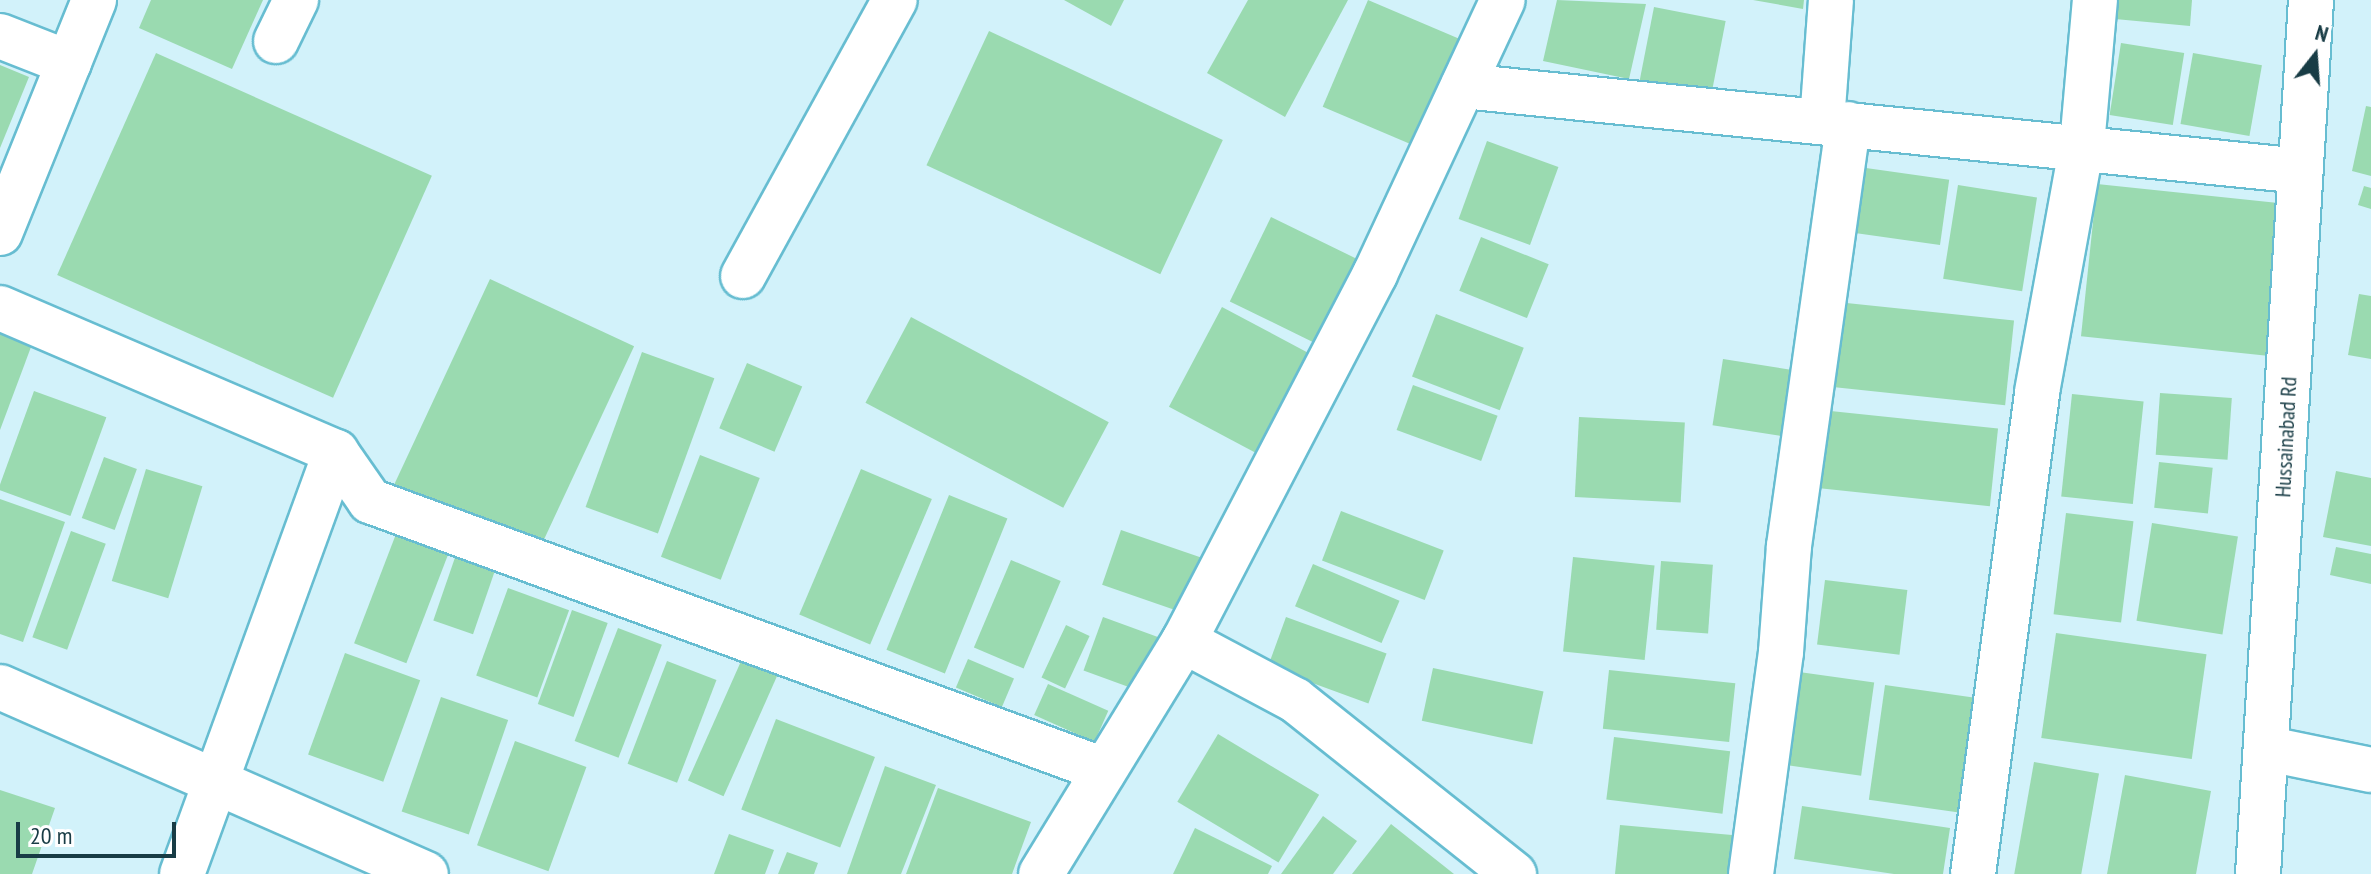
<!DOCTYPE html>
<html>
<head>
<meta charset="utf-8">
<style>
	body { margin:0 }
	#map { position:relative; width:2371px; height:874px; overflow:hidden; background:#d2f2fa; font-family:"PT Sans Narrow",sans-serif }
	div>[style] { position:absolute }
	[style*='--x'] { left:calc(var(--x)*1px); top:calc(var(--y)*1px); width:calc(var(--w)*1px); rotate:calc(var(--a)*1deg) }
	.building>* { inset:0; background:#9adab0; transform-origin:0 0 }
	.roads { filter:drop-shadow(2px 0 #67bdd1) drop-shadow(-2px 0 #67bdd1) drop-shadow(0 2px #67bdd1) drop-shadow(0 -2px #67bdd1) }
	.minor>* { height:44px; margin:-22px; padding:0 22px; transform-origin:22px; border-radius:22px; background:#fff }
	.tertiary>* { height:44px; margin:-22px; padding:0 22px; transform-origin:22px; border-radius:22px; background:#fff }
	span { translate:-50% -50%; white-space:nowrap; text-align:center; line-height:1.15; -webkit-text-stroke:6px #fff; paint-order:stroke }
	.street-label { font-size:22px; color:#183c45 }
	.north { position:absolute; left:2275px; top:16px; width:80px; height:80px; -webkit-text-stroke:6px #fff; paint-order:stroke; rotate:17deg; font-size:22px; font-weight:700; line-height:32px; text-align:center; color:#183c45 }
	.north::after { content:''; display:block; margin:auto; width:28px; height:36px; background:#183c45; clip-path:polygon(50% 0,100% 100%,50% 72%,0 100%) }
	.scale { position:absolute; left:16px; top:822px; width:160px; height:36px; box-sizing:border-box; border:4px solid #183c45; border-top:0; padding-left:10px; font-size:24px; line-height:28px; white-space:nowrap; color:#183c45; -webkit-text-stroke:6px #fff; paint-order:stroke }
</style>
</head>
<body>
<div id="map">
	<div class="building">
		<div style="clip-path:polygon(151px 0,263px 0,232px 69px,139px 28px)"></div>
		<div style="clip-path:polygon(1064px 0,1124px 0,1111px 26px)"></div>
		<div style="clip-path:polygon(1248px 0,1348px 0,1285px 117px,1207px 73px)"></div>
		<div style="left:1368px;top:0;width:108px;height:116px;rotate:23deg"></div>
		<div style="clip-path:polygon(1557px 0,1646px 4px,1629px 79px,1543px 61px)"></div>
		<div style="clip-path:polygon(1753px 0,1804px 0,1803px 9px)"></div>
		<div style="clip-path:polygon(2116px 0,2192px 0,2190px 26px,2115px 19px)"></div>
		<div style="left:1654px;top:7px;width:73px;height:75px;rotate:11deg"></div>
		<div style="left:989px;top:31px;width:258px;height:148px;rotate:25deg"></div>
		<div style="left:2121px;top:43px;width:64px;height:73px;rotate:9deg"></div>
		<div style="left:156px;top:53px;width:302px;height:243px;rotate:24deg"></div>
		<div style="left:2193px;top:53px;width:70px;height:72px;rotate:10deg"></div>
		<div style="clip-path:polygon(0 65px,29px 77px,0 148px)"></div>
		<div style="clip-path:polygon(2366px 106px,2371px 107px,2371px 176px,2352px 171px)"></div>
		<div style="left:1487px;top:141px;width:76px;height:83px;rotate:20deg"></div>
		<div style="left:1866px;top:168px;width:84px;height:66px;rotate:8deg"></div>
		<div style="left:2097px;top:184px;width:187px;height:153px;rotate:6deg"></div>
		<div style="left:1958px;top:185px;width:80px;height:95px;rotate:9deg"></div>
		<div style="clip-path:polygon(2364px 186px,2371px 188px,2371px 209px,2358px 205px)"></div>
		<div style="left:1271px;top:217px;width:111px;height:94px;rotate:26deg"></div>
		<div style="left:1481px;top:237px;width:73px;height:58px;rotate:22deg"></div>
		<div style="left:490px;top:279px;width:159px;height:230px;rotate:25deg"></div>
		<div style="clip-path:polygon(2359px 294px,2371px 296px,2371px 359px,2348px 355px)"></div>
		<div style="left:1837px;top:302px;width:178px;height:85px;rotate:6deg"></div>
		<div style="left:1222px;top:307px;width:117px;height:113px;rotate:28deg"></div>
		<div style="left:1436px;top:314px;width:94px;height:67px;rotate:21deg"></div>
		<div style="left:911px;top:317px;width:224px;height:97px;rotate:28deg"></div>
		<div style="clip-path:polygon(0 326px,34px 339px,0 430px)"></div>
		<div style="left:642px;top:352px;width:77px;height:165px;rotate:20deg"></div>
		<div style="left:1723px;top:359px;width:78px;height:67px;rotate:9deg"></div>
		<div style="left:747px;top:363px;width:60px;height:71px;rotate:23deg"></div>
		<div style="left:1413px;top:385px;width:90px;height:48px;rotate:20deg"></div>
		<div style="left:34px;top:391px;width:77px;height:105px;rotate:20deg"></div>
		<div style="left:2160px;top:393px;width:72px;height:62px;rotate:4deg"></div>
		<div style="left:2072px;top:394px;width:72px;height:103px;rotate:6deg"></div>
		<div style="left:1821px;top:410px;width:178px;height:78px;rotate:6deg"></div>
		<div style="left:1579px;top:417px;width:106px;height:80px;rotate:3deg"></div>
		<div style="left:700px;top:455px;width:64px;height:109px;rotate:21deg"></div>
		<div style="left:104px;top:457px;width:35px;height:65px;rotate:20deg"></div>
		<div style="left:2159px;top:462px;width:54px;height:46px;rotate:6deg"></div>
		<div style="left:146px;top:469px;width:59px;height:117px;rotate:17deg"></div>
		<div style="left:861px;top:469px;width:77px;height:158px;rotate:23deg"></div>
		<div style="clip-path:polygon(2336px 471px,2371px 478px,2371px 546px,2323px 537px)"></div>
		<div style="left:949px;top:495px;width:63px;height:167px;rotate:22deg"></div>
		<div style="clip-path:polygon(0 499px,65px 522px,23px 642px,0 634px)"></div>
		<div style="left:1341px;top:511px;width:110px;height:53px;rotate:21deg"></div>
		<div style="left:2066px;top:513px;width:68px;height:102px;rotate:7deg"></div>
		<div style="left:2152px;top:523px;width:87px;height:99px;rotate:9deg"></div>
		<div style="left:1121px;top:530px;width:90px;height:58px;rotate:19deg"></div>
		<div style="left:71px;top:531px;width:37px;height:113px;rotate:20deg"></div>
		<div style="left:396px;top:534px;width:56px;height:117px;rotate:21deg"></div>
		<div style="left:460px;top:543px;width:42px;height:82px;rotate:19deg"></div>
		<div style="clip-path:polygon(2336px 547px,2371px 554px,2371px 584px,2330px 575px)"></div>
		<div style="left:1573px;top:557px;width:82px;height:95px;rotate:6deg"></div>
		<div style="left:1011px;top:560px;width:54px;height:95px;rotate:23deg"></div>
		<div style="left:1661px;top:561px;width:52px;height:69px;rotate:4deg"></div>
		<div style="left:1313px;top:564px;width:94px;height:46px;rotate:23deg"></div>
		<div style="left:1825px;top:580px;width:83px;height:65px;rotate:7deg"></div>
		<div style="left:508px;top:588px;width:65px;height:93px;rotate:20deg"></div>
		<div style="left:572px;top:610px;width:38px;height:100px;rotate:20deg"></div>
		<div style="left:1103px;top:617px;width:62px;height:57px;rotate:20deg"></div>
		<div style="left:1286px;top:617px;width:107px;height:53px;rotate:20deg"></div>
		<div style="left:1066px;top:625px;width:26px;height:58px;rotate:25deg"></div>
		<div style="left:618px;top:628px;width:47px;height:121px;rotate:21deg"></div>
		<div style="left:2056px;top:633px;width:152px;height:106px;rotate:8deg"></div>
		<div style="left:345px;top:653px;width:80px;height:108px;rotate:20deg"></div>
		<div style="left:742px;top:659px;width:39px;height:133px;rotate:24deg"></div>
		<div style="left:968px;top:659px;width:50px;height:31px;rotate:23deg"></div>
		<div style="left:667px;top:661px;width:53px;height:110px;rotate:21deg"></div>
		<div style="left:1433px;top:668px;width:113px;height:54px;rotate:12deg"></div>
		<div style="left:1609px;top:670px;width:127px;height:59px;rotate:6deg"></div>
		<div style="left:1792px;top:671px;width:83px;height:94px;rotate:8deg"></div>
		<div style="left:1048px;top:684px;width:66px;height:34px;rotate:24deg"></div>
		<div style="left:1885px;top:685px;width:91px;height:116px;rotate:8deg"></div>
		<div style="left:441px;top:697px;width:71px;height:121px;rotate:19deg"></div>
		<div style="left:776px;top:719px;width:106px;height:97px;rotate:21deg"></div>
		<div style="left:1218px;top:734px;width:118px;height:79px;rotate:31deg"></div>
		<div style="left:1614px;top:737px;width:117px;height:63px;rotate:7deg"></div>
		<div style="left:515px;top:741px;width:76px;height:111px;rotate:20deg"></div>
		<div style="left:2034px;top:762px;width:66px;height:114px;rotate:10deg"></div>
		<div style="clip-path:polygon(885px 766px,936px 785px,901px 874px,847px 874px)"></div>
		<div style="clip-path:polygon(2125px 775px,2211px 791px,2196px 874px,2107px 874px)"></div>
		<div style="clip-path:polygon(938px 788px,1031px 822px,1012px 874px,906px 874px)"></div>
		<div style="clip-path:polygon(0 790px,55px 808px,32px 874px,0 874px)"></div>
		<div style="clip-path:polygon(1802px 806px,1950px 828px,1943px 874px,1894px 874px,1794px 859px)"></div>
		<div style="clip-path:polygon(1323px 816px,1357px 841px,1333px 874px,1281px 874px)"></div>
		<div style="clip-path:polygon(1391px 824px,1454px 874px,1352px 874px)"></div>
		<div style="clip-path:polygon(1620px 825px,1732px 835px,1729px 874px,1615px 874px)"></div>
		<div style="clip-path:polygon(1195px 828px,1272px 866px,1268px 874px,1173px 874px)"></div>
		<div style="clip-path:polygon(729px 834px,774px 850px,765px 874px,714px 874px)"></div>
		<div style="clip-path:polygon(787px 852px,818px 863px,814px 874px,778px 874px)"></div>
	</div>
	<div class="roads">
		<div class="minor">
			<div style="--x:0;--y:36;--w:74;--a:21.4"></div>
			<div style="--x:276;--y:41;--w:46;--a:-64"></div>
			<div style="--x:1463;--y:86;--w:842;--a:5.79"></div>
			<div style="--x:1822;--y:122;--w:122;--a:-85.8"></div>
			<div style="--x:0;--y:233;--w:251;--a:-68"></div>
			<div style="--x:743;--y:276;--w:315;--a:-61.2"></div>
			<div style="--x:0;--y:308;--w:366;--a:23.2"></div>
			<div style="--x:336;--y:452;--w:60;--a:55.2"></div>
			<div style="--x:370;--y:501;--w:782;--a:20.13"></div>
			<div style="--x:1184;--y:641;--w:126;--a:28"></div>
			<div style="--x:1295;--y:700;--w:280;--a:38.5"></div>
			<div style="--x:0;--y:687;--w:465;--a:23.7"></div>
			<div style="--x:2269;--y:749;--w:104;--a:11.6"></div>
			<div style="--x:182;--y:874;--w:449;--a:-70"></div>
			<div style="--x:1041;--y:874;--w:273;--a:-58.5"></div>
			<div style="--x:1184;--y:641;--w:414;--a:-62.5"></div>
			<div style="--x:1375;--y:274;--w:302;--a:-65"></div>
			<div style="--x:1751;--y:874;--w:224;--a:-82.3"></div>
			<div style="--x:1781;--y:652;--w:106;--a:-85.7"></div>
			<div style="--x:1789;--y:546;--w:426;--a:-82"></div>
			<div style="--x:1973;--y:874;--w:486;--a:-82.4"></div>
			<div style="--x:2037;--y:392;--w:251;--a:-79.7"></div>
			<div style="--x:2082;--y:145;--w:146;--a:-84.9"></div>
		</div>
		<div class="tertiary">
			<div style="--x:2258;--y:874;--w:876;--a:-86.53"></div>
		</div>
	</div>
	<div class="street-label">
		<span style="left:2286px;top:437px;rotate:-87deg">Hussainabad Rd</span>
	</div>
	<div class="north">N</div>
	<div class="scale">20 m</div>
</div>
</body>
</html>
